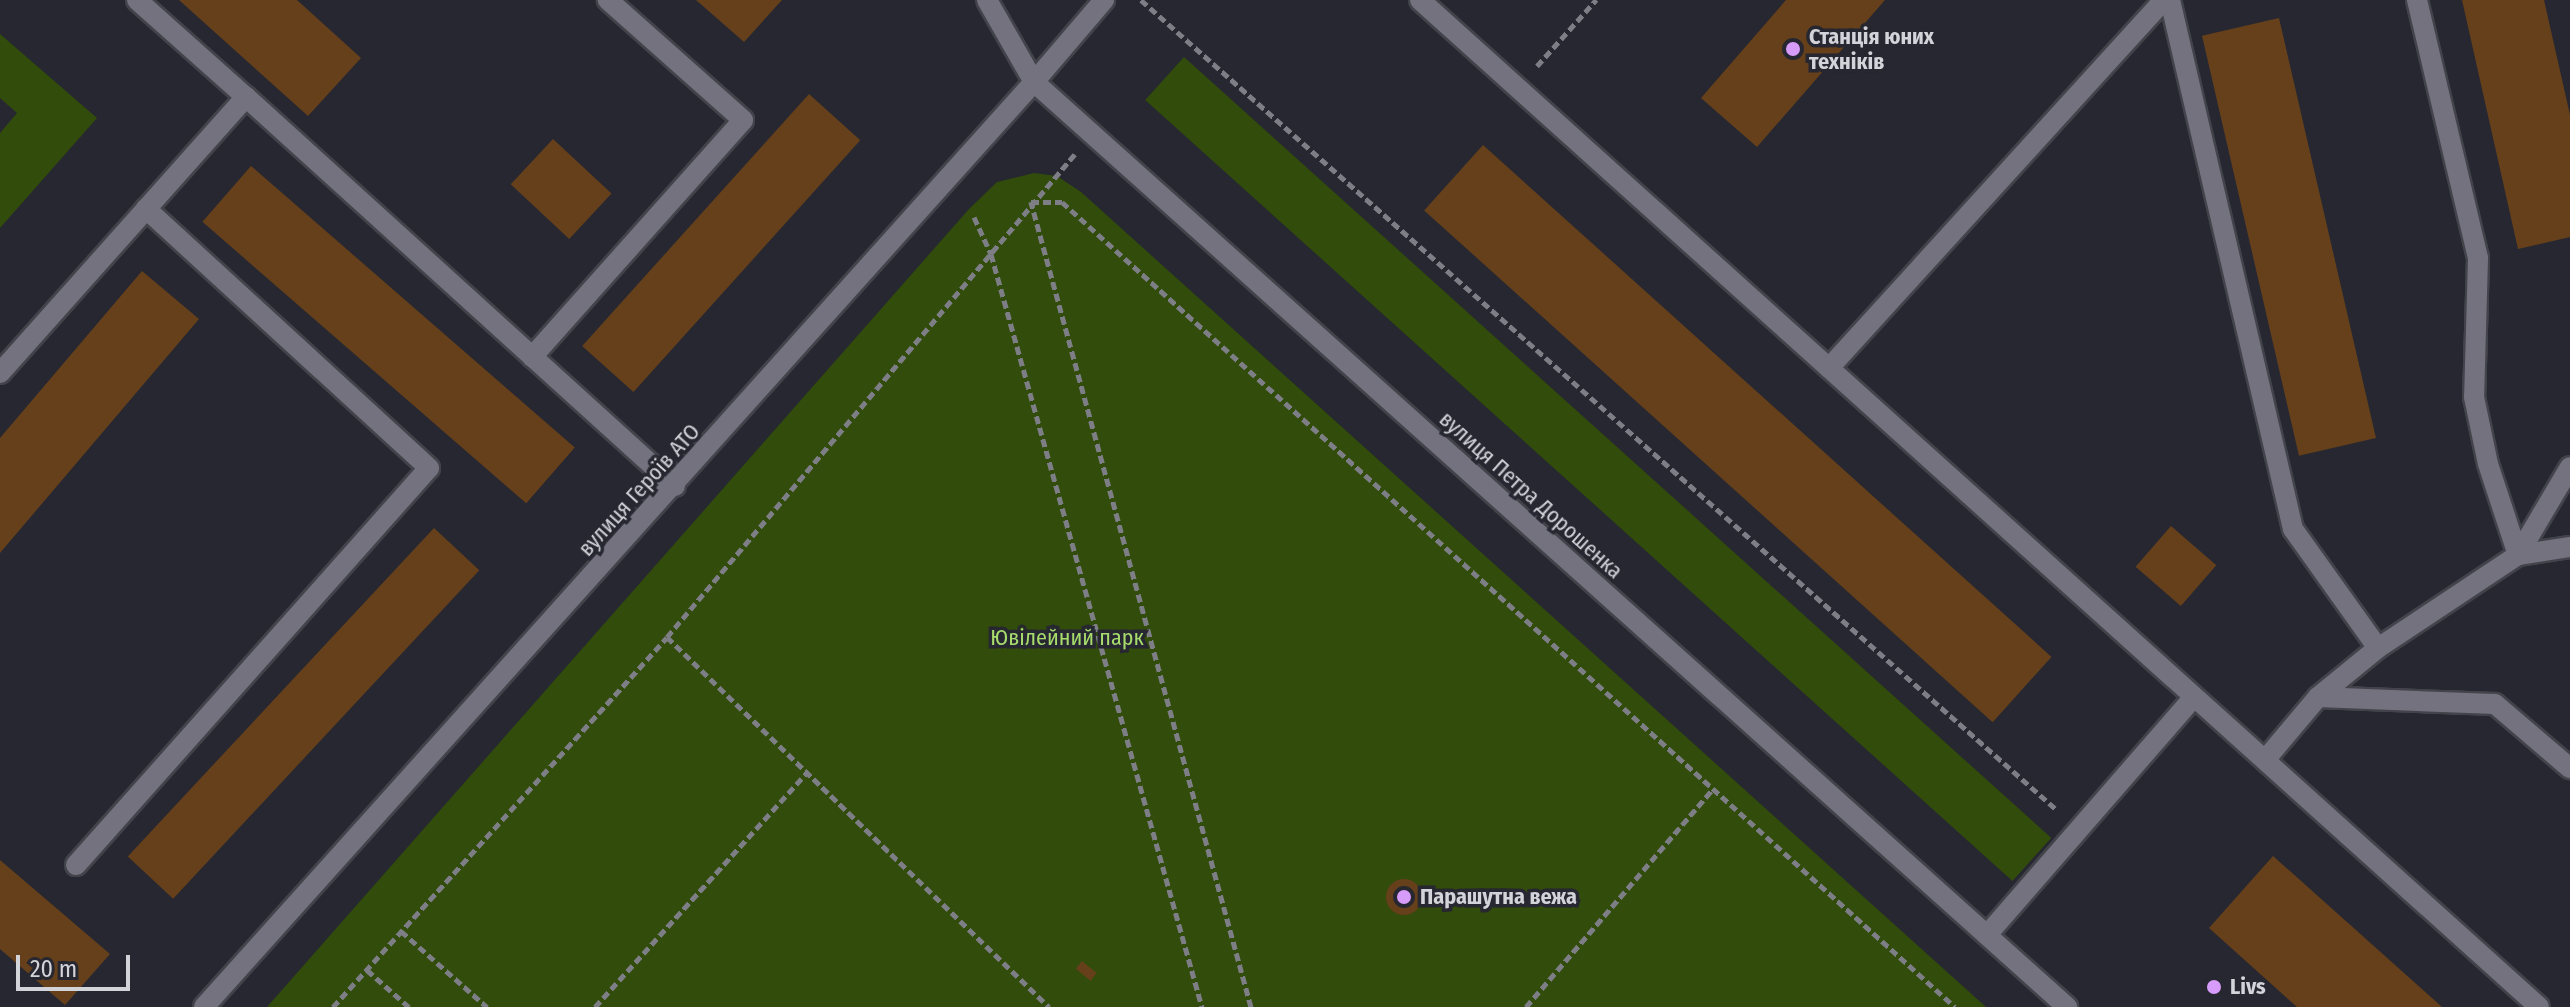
<!DOCTYPE html>
<html>
<head>
<meta charset="utf-8">
<style>
	body { margin:0 }
	#map { position:relative; width:2570px; height:1007px; overflow:hidden; background:#272731; font-family:"Fira Sans Condensed",sans-serif }
	div>[style] { position:absolute }
	[style*='--x'] { left:calc(var(--x)*1px); top:calc(var(--y)*1px); width:calc(var(--w)*1px); rotate:calc(var(--a)*1deg) }
	.green>* { inset:0; background:#314c0b; transform-origin:0 0 }
	.building>* { inset:0; background:#65401a; transform-origin:0 0 }
	.round { border-radius:50% }
	.path>* { height:5px; margin-top:-2.5px; transform-origin:0; background:repeating-linear-gradient(90deg,#7e7e86 0 8px,transparent 0 12px) }
	.roads { filter:drop-shadow(2px 0 #43434b) drop-shadow(-2px 0 #43434b) drop-shadow(0 2px #43434b) drop-shadow(0 -2px #43434b) }
	.lane>* { height:20px; margin:-10px; padding:0 10px; transform-origin:10px; border-radius:10px; background:#73727e }
	.street>* { height:20px; margin:-10px; padding:0 10px; transform-origin:10px; border-radius:10px; background:#73727e }
	.secondary>* { height:20px; margin:-10px; padding:0 10px; transform-origin:10px; border-radius:10px; background:#73727e }
	.dots>* { width:22px; height:22px; translate:-50% -50%; box-sizing:border-box; border:4px solid #272731; border-radius:50% }
	span { translate:-50% -50%; white-space:nowrap; text-align:center; line-height:1.15; -webkit-text-stroke:7px #272731; paint-order:stroke }
	.poi-label { font-size:22px; color:#d3d3da; font-weight:700 }
	.left { translate:0 -50%; text-align:left }
	.street-label { font-size:22px; color:#d3d3da }
	.park-label { font-size:22px; color:#a7dc6d }
	.scale { position:absolute; left:16px; top:955px; width:114px; height:36px; box-sizing:border-box; border:4px solid #d3d3da; border-top:0; padding-left:10px; font-size:24px; line-height:28px; white-space:nowrap; color:#d3d3da; -webkit-text-stroke:6px #272731; paint-order:stroke }
</style>
</head>
<body>
<div id="map">
	<div class="green">
		<div style="clip-path:polygon(0 34px,97px 118px,0 228px,0 133px,17px 113px,0 98px)"></div>
		<div style="left:1184px;top:57px;width:1167px;height:58px;rotate:42deg"></div>
		<div style="clip-path:polygon(1034px 173px,1057px 176px,1081px 192px,1986px 1007px,267px 1007px,969px 209px,997px 182px)"></div>
	</div>
	<div class="building">
		<div style="clip-path:polygon(179px 0,297px 0,361px 58px,308px 116px)"></div>
		<div style="clip-path:polygon(696px 0,782px 0,744px 42px)"></div>
		<div style="clip-path:polygon(1786px 0,1885px 0,1757px 147px,1701px 98px)"></div>
		<div style="clip-path:polygon(2462px 0,2544px 0,2570px 115px,2570px 237px,2518px 249px)"></div>
		<div style="left:2279px;top:18px;width:431px;height:79px;rotate:77deg"></div>
		<div style="left:809px;top:94px;width:69px;height:339px;rotate:42deg"></div>
		<div style="left:553px;top:139px;width:80px;height:62px;rotate:43deg"></div>
		<div style="left:1483px;top:145px;width:765px;height:88px;rotate:42deg"></div>
		<div style="left:251px;top:166px;width:429px;height:74px;rotate:41deg"></div>
		<div style="clip-path:polygon(142px 271px,199px 319px,0 553px,0 438px)"></div>
		<div style="left:2171px;top:526px;width:60px;height:54px;rotate:41deg"></div>
		<div style="left:434px;top:528px;width:62px;height:449px;rotate:43deg"></div>
		<div style="clip-path:polygon(2273px 856px,2442px 1007px,2297px 1007px,2209px 928px)"></div>
		<div style="clip-path:polygon(0 860px,110px 954px,65px 1005px,0 949px)"></div>
		<div class="round" style="left:1386px;top:879px;width:36px;height:36px"></div>
		<div style="left:1082px;top:961px;width:19px;height:10px;rotate:39deg"></div>
	</div>
	<div class="path">
		<div style="--x:1141;--y:0;--w:1223;--a:41.49"></div>
		<div style="--x:1537;--y:66;--w:89;--a:-48.2"></div>
		<div style="--x:974;--y:217;--w:41;--a:65.3"></div>
		<div style="--x:991;--y:254;--w:782;--a:74.35"></div>
		<div style="--x:667;--y:637;--w:532;--a:44.09"></div>
		<div style="--x:401;--y:931;--w:115;--a:41.5"></div>
		<div style="--x:367;--y:970;--w:56;--a:41.4"></div>
		<div style="--x:333;--y:1007;--w:498;--a:-47.9"></div>
		<div style="--x:667;--y:637;--w:632;--a:-49.81"></div>
		<div style="--x:595;--y:1007;--w:318;--a:-47.9"></div>
		<div style="--x:1251;--y:1007;--w:835;--a:-105.29"></div>
		<div style="--x:1031;--y:202;--w:31;--a:0"></div>
		<div style="--x:1062;--y:202;--w:1202;--a:42.03"></div>
		<div style="--x:1526;--y:1007;--w:287;--a:-49.4"></div>
	</div>
	<div class="roads">
		<div class="lane">
			<div style="--x:137;--y:0;--w:146;--a:41.7"></div>
			<div style="--x:1420;--y:0;--w:1505;--a:41.98"></div>
			<div style="--x:2170;--y:0;--w:543;--a:76.91"></div>
			<div style="--x:2293;--y:529;--w:146;--a:54.5"></div>
			<div style="--x:2417;--y:0;--w:265;--a:76.7"></div>
			<div style="--x:2478;--y:258;--w:139;--a:91.6"></div>
			<div style="--x:2474;--y:397;--w:68;--a:78.2"></div>
			<div style="--x:2488;--y:464;--w:96;--a:71.8"></div>
			<div style="--x:2518;--y:555;--w:53;--a:-8.7"></div>
			<div style="--x:532;--y:357;--w:317;--a:-48.3"></div>
			<div style="--x:743;--y:120;--w:181;--a:-138.4"></div>
			<div style="--x:1829;--y:368;--w:498;--a:-47.7"></div>
			<div style="--x:0;--y:373;--w:370;--a:-48.3"></div>
			<div style="--x:246;--y:97;--w:579;--a:42.2"></div>
			<div style="--x:2318;--y:697;--w:177;--a:2.3"></div>
			<div style="--x:2495;--y:704;--w:99;--a:40.5"></div>
			<div style="--x:2265;--y:760;--w:82;--a:-49.9"></div>
			<div style="--x:2318;--y:697;--w:77;--a:-39.2"></div>
			<div style="--x:2378;--y:648;--w:168;--a:-33.6"></div>
			<div style="--x:2518;--y:555;--w:102;--a:-59.4"></div>
			<div style="--x:76;--y:865;--w:531;--a:-48.36"></div>
			<div style="--x:429;--y:468;--w:384;--a:-137.5"></div>
			<div style="--x:1987;--y:935;--w:315;--a:-49"></div>
		</div>
		<div class="street">
			<div style="--x:1034;--y:82;--w:108;--a:-49.5"></div>
		</div>
		<div class="secondary">
			<div style="--x:987;--y:0;--w:95;--a:60.2"></div>
			<div style="--x:1034;--y:82;--w:1387;--a:41.84"></div>
			<div style="--x:204;--y:1007;--w:1243;--a:-48.1"></div>
		</div>
	</div>
	<div class="dots">
		<div style="left:1793px;top:49px;background:#d79bf9"></div>
		<div style="left:1404px;top:897px;background:#d79bf9"></div>
		<div style="left:2214px;top:987px;background:#d79bf9"></div>
	</div>
	<div class="poi-label">
		<span class="left" style="left:1809px;top:49px">Станція юних<br>техніків</span>
		<span class="left" style="left:1420px;top:897px">Парашутна вежа</span>
		<span class="left" style="left:2230px;top:987px">Livs</span>
	</div>
	<div class="street-label">
		<span style="left:639px;top:490px;rotate:-48deg">вулиця Героїв АТО</span>
		<span style="left:1531px;top:495px;rotate:42deg">вулиця Петра Дорошенка</span>
	</div>
	<div class="park-label">
		<span style="left:1067px;top:638px">Ювілейний парк</span>
	</div>
	<div class="scale">20 m</div>
</div>
</body>
</html>
